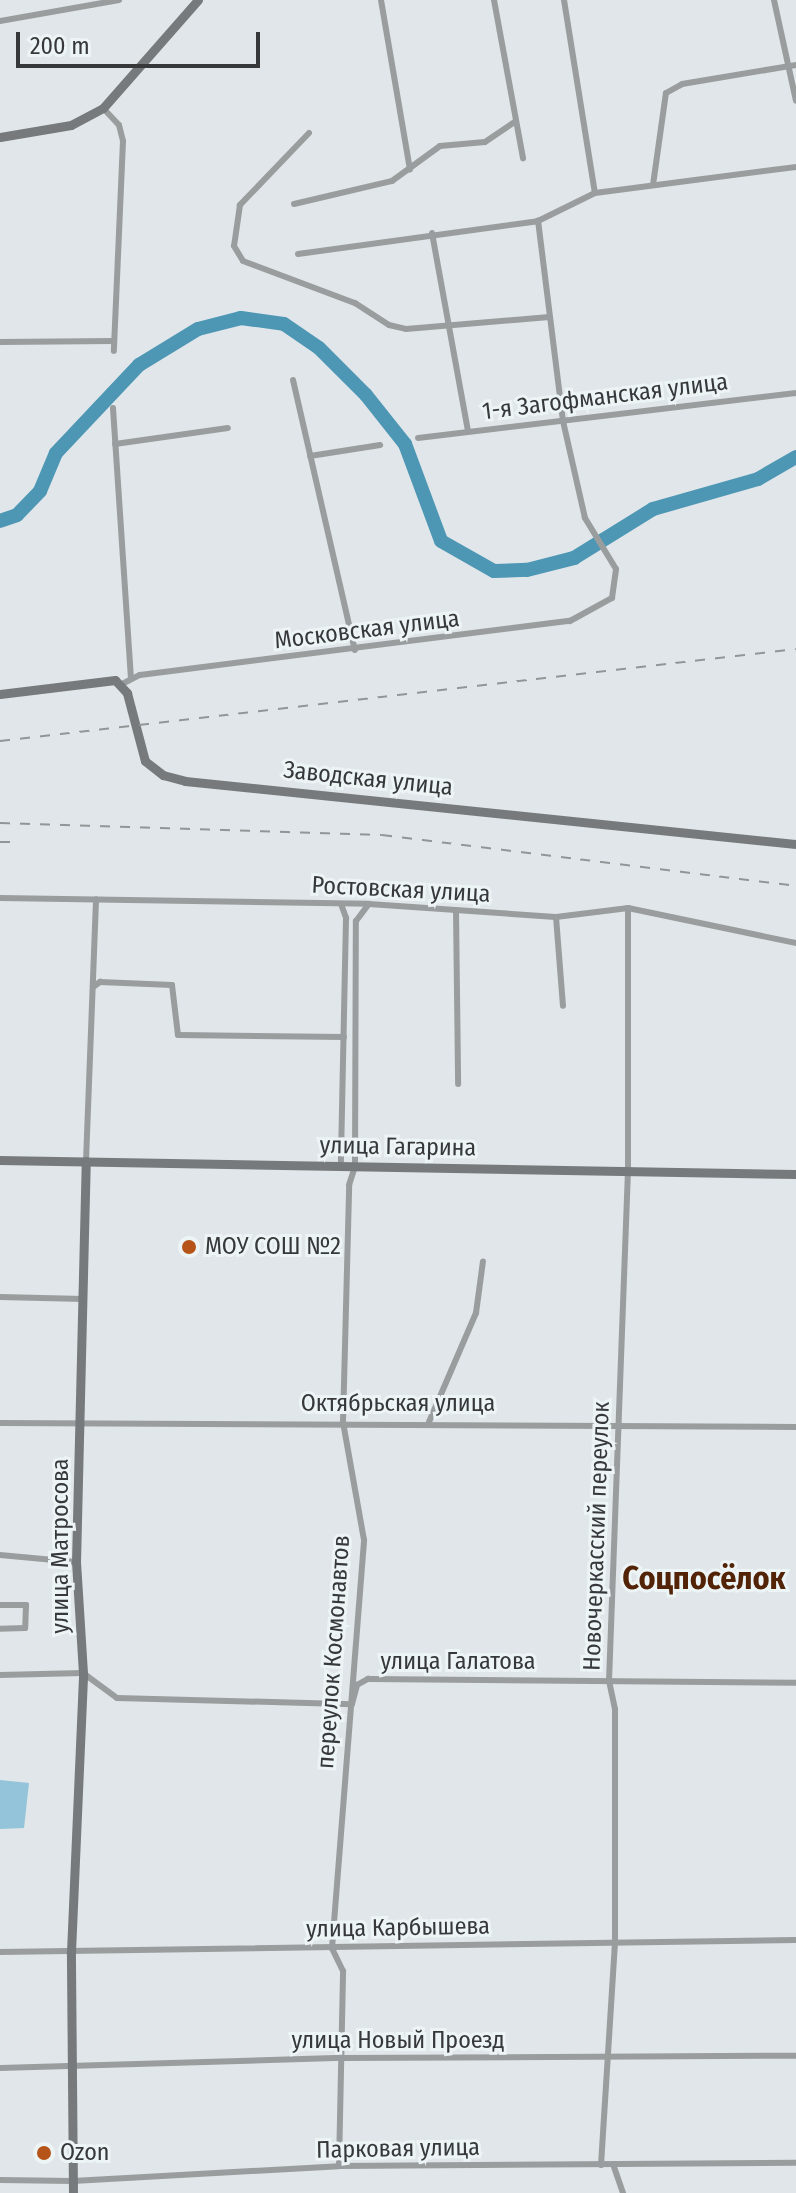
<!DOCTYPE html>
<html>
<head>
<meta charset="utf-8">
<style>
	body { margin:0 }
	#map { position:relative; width:796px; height:2193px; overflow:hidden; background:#e0e6e9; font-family:"Fira Sans Condensed",sans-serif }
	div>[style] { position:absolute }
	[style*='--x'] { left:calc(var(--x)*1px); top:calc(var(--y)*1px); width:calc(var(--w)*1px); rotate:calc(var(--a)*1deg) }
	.green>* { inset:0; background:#93c4da }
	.river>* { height:14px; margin:-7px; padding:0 7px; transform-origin:7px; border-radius:7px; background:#4d97b5 }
	.street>* { height:6px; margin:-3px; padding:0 3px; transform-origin:3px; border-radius:3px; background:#9a9d9e }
	.secondary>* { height:9px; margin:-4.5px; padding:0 4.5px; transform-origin:4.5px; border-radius:4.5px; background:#767a7c }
	.rail>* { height:2px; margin-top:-1px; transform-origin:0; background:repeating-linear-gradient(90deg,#919597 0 10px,transparent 0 20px) }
	.dots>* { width:22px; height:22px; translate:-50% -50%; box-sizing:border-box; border:4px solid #edf4f6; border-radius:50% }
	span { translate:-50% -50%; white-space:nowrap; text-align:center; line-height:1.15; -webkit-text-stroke:6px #edf4f6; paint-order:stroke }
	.street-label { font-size:24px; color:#36383a }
	.poi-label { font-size:24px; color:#36383a }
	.left { translate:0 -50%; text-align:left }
	.district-label { font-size:32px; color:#522307; font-weight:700 }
	.scale { position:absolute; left:16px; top:32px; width:244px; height:36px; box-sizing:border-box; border:4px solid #36383a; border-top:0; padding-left:10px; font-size:24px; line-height:28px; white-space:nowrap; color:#36383a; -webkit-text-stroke:6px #edf4f6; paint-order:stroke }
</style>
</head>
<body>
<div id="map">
	<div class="green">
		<div style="clip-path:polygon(0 1780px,29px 1783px,24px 1828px,0 1829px)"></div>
	</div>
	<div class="river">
		<div style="--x:0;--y:521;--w:18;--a:-19"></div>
		<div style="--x:17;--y:515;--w:33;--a:-46"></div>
		<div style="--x:40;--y:491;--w:41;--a:-67.2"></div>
		<div style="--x:56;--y:453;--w:121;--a:-46.7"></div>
		<div style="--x:139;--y:365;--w:69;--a:-31.4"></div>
		<div style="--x:198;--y:329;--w:44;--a:-14.3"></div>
		<div style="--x:241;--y:318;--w:43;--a:7.9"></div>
		<div style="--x:284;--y:324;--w:42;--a:34.4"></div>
		<div style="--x:319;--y:348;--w:66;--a:45"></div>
		<div style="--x:366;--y:395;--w:63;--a:51.5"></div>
		<div style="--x:405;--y:444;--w:103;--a:69.6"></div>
		<div style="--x:441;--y:541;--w:61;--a:29.5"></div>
		<div style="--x:494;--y:571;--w:33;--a:-2"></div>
		<div style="--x:527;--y:570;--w:49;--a:-14.3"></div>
		<div style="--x:574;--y:558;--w:93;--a:-31.8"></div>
		<div style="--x:653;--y:509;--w:109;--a:-15.9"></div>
		<div style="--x:758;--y:479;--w:44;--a:-30.1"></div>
	</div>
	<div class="street">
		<div style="--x:381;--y:0;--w:172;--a:80.3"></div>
		<div style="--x:494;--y:0;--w:161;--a:79.6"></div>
		<div style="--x:564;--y:0;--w:195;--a:80.9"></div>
		<div style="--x:774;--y:0;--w:103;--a:77.7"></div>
		<div style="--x:0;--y:21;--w:121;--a:-10"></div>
		<div style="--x:103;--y:108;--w:23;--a:47"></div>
		<div style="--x:119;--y:125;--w:16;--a:76"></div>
		<div style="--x:123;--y:141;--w:210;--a:92.5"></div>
		<div style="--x:309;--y:133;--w:100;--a:133.8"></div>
		<div style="--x:240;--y:205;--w:41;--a:98.3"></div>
		<div style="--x:234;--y:246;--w:17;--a:59"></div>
		<div style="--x:243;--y:261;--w:120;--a:20.6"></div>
		<div style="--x:355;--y:303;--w:40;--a:32.9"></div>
		<div style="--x:389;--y:325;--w:17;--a:13"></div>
		<div style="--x:406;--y:329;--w:144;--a:-4.8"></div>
		<div style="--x:653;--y:185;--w:93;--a:-82"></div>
		<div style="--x:666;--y:93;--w:18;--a:-29"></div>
		<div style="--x:682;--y:84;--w:116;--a:-9.5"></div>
		<div style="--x:294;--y:204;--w:101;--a:-13.2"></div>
		<div style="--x:392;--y:181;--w:59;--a:-36.1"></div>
		<div style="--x:440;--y:146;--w:45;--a:-5.1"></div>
		<div style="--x:485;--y:142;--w:37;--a:-34"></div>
		<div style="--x:432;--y:233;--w:202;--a:79.7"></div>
		<div style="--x:298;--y:254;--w:242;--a:-7.8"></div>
		<div style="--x:538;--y:221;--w:64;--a:-26.2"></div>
		<div style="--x:595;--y:193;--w:203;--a:-7.4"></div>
		<div style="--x:0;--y:342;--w:114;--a:-0.5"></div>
		<div style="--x:293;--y:380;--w:277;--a:77.1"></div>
		<div style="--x:113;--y:408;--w:270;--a:86.2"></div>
		<div style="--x:418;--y:438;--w:381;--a:-6.8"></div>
		<div style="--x:115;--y:444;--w:114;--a:-8.1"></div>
		<div style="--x:310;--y:456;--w:71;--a:-8.9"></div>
		<div style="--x:122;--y:684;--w:20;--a:-27"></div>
		<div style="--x:140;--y:675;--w:433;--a:-7.2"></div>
		<div style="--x:570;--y:621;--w:48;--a:-28.7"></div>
		<div style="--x:612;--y:598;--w:29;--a:-82"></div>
		<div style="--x:616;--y:569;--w:60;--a:-121.3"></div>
		<div style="--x:585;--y:518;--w:99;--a:-102.8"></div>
		<div style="--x:563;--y:421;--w:202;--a:-97.1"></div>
		<div style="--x:0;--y:898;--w:369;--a:0.9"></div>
		<div style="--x:369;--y:904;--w:187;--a:4"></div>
		<div style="--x:556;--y:917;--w:73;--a:-7.1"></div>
		<div style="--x:628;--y:908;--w:172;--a:11.8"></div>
		<div style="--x:341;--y:904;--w:15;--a:70"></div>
		<div style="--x:346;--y:918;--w:248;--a:91.2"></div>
		<div style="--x:456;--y:910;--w:174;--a:89.3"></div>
		<div style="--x:556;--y:917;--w:89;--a:85.5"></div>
		<div style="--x:93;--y:987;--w:9;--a:-36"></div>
		<div style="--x:100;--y:982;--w:72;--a:2.4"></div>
		<div style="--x:172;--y:985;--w:50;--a:83.2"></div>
		<div style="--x:178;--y:1035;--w:166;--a:0.7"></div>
		<div style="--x:86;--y:1161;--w:262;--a:-87.8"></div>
		<div style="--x:0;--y:1297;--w:84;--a:1.4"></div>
		<div style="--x:429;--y:1422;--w:119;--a:-66.7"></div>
		<div style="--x:476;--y:1313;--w:52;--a:-82.3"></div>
		<div style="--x:0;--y:1423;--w:796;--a:0.29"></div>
		<div style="--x:0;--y:1555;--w:76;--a:5.3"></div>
		<div style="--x:0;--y:1605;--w:26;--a:0"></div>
		<div style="--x:26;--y:1605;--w:23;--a:92"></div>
		<div style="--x:25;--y:1628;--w:25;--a:178"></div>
		<div style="--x:0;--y:1675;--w:83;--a:-1.4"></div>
		<div style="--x:83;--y:1673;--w:42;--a:36.3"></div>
		<div style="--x:117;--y:1698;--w:235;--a:1.5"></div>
		<div style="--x:352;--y:1704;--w:20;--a:-75"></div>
		<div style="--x:357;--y:1685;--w:13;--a:-29"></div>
		<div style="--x:368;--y:1679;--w:428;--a:0.5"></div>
		<div style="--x:0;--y:1952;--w:796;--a:-0.86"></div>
		<div style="--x:0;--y:2068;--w:343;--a:-1.7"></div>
		<div style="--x:343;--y:2058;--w:453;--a:-0.3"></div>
		<div style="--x:613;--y:2164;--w:31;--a:71"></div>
		<div style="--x:601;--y:2165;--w:223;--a:-86.4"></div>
		<div style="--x:615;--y:1942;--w:233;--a:-90"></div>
		<div style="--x:615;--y:1709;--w:29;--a:-102"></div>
		<div style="--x:609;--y:1681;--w:510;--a:-87.87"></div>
		<div style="--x:628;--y:1171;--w:263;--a:-90"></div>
		<div style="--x:339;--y:2166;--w:195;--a:-88.8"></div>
		<div style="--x:343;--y:1971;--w:25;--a:-116"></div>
		<div style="--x:332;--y:1948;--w:409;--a:-85.5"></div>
		<div style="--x:364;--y:1540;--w:120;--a:-100.1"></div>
		<div style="--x:343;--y:1422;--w:237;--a:-88.5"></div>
		<div style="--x:349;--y:1185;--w:20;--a:-72"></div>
		<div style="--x:355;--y:1166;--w:245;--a:-89.8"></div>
		<div style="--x:356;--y:921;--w:21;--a:-53"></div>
		<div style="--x:0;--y:2180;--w:73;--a:0.8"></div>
		<div style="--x:73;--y:2181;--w:266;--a:-3.2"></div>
		<div style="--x:339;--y:2166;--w:457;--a:-0.4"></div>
	</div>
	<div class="secondary">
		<div style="--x:0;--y:137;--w:72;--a:-9.6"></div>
		<div style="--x:71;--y:125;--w:36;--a:-28"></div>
		<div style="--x:103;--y:108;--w:144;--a:-48.7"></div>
		<div style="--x:0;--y:694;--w:116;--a:-6.9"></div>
		<div style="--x:115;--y:680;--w:18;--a:47"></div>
		<div style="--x:127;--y:693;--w:70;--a:75.2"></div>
		<div style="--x:145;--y:761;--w:23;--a:38"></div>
		<div style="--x:163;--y:775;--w:23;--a:15"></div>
		<div style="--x:185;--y:781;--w:614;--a:5.89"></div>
		<div style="--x:0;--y:1160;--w:796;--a:1.01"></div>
		<div style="--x:73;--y:2193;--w:241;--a:-90.5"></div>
		<div style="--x:71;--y:1952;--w:279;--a:-87.5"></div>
		<div style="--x:83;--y:1673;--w:111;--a:-93.6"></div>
		<div style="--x:76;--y:1562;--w:401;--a:-88.6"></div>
	</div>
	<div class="rail">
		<div style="--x:0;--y:741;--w:801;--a:-6.59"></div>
		<div style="--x:0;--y:823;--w:382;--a:1.8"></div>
		<div style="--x:382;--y:835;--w:417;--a:7"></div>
		<div style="--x:0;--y:842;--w:16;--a:0"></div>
	</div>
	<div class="dots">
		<div style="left:189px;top:1247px;background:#b55318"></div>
		<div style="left:44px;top:2153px;background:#b55318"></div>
	</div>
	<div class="street-label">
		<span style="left:605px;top:397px;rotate:-7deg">1-я Загофманская улица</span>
		<span style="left:367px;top:630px;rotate:-7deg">Московская улица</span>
		<span style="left:368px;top:779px;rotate:6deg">Заводская улица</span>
		<span style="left:401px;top:890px;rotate:3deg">Ростовская улица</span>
		<span style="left:398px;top:1147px;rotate:1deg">улица Гагарина</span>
		<span style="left:398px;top:1404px">Октябрьская улица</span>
		<span style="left:597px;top:1536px;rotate:-88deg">Новочеркасский переулок</span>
		<span style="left:61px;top:1546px;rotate:-90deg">улица Матросова</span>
		<span style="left:334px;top:1652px;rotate:-86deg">переулок Космонавтов</span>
		<span style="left:458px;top:1662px">улица Галатова</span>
		<span style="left:398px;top:1928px;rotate:-1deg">улица Карбышева</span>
		<span style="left:398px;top:2041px">улица Новый Проезд</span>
		<span style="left:398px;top:2149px;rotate:-1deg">Парковая улица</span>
	</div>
	<div class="poi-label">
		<span class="left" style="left:205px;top:1247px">МОУ СОШ №2</span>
		<span class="left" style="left:60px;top:2153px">Ozon</span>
	</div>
	<div class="district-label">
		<span style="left:704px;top:1578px">Соцпосёлок</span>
	</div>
	<div class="scale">200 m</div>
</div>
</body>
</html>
